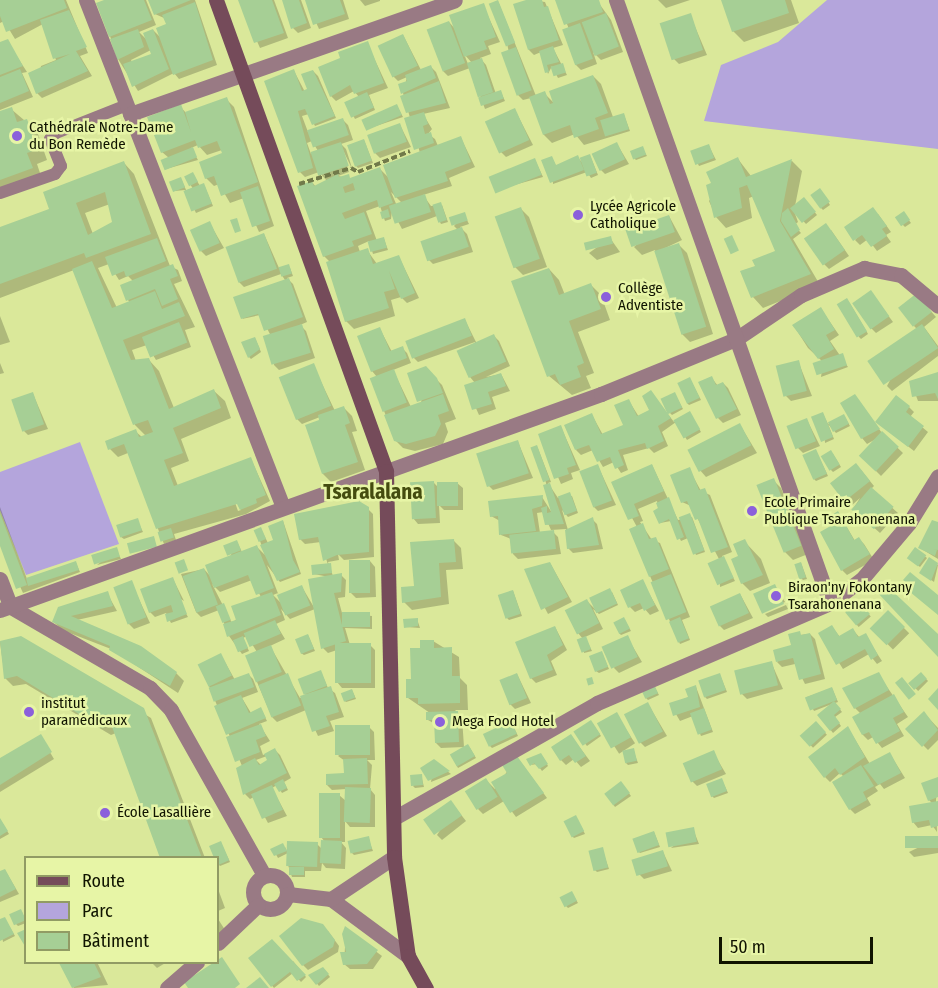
<!DOCTYPE html>
<html>
<head>
<meta charset="utf-8">
<style>
	body { margin:0 }
	#map { position:relative; width:938px; height:988px; overflow:hidden; background:#dae89a; font-family:"Fira Sans Condensed",sans-serif }
	div>[style] { position:absolute }
	[style*='--x'] { left:calc(var(--x)*1px); top:calc(var(--y)*1px); width:calc(var(--w)*1px); rotate:calc(var(--a)*1deg) }
	.green>* { inset:0; background:#b4a5dc }
	.shadow>* { inset:0; background:#0003; transform-origin:0 0 }
	.building>* { inset:0; background:#a6cf95; transform-origin:0 0 }
	.path>* { height:4px; margin-top:-2px; transform-origin:0; background:repeating-linear-gradient(90deg,#717a4a 0 6px,transparent 0 9px) }
	.service>* { height:12px; margin:-6px; padding:0 6px; transform-origin:6px; border-radius:6px; background:#997a84 }
	.pedestrian>* { height:15px; margin:-7.5px; padding:0 7.5px; transform-origin:7.5px; border-radius:7.5px; background:#997a84 }
	.minor>* { height:15px; margin:-7.5px; padding:0 7.5px; transform-origin:7.5px; border-radius:7.5px; background:#997a84 }
	.minor>.ring { margin:-7.5px; padding:0; box-sizing:content-box; background:none; border:15px solid #997a84; border-radius:50% }
	.secondary>* { height:15px; margin:-7.5px; padding:0 7.5px; transform-origin:7.5px; border-radius:7.5px; background:#754b5a }
	.dots>* { width:16px; height:16px; translate:-50% -50%; box-sizing:border-box; border:3px solid #e7f5a6; border-radius:50% }
	span { translate:-50% -50%; white-space:nowrap; text-align:center; line-height:1.15; -webkit-text-stroke:5px #e7f5a6; paint-order:stroke }
	.poi-label { font-size:15px; color:#101400 }
	.left { translate:0 -50%; text-align:left }
	.district-label { font-size:21px; color:#444c0f; font-weight:700 }
	.legend { position:absolute; left:24px; top:856px; width:195px; height:108px; box-sizing:border-box; background:#e7f5a6; border:2px solid #919b64; margin:0; padding:8px 10px; list-style:none; font-size:18px; color:#101400 }
	.legend li { display:flex; align-items:center; gap:12px; height:30px }
	.legend b { width:30px; border:2px solid #919b64 }
	.scale { position:absolute; left:719px; top:937px; width:154px; height:27px; box-sizing:border-box; border:3px solid #101400; border-top:0; padding-left:8px; font-size:18px; line-height:21px; white-space:nowrap; color:#101400; -webkit-text-stroke:4px #e7f5a6; paint-order:stroke }
</style>
</head>
<body>
<div id="map">
	<div class="green">
		<div style="clip-path:polygon(827px 0,938px 0,938px 149px,704px 121px,721px 65px,778px 42px)"></div>
		<div style="clip-path:polygon(80px 442px,119px 544px,26px 575px,0 510px,0 472px)"></div>
	</div>
	<div class="shadow">
		<div style="clip-path:polygon(0 0,66px 0,88px 53px,80px 56px,92px 76px,42px 98px,37px 93px,41px 66px,56px 60px,43px 24px,15px 39px,4px 21px,0 23px)"></div>
		<div style="clip-path:polygon(evenodd,108px 0,146px 0,156px 25px,139px 32px,147px 40px,153px 30px,161px 38px,168px 25px,164px 18px,155px 14px,150px 0,195px 0,217px 65px,179px 79px,174px 73px,138px 91px,118px 59px,110px 36px,108px 0,151px 50px,153px 54px,132px 62px,131px 60px,151px 50px)"></div>
		<div style="clip-path:polygon(239px 0,274px 0,288px 38px,260px 48px)"></div>
		<div style="clip-path:polygon(283px 0,301px 0,311px 28px,298px 33px,293px 28px)"></div>
		<div style="clip-path:polygon(306px 0,343px 0,349px 19px,319px 29px)"></div>
		<div style="clip-path:polygon(360px 0,380px 0,380px 1px,365px 6px)"></div>
		<div style="clip-path:polygon(531px 0,545px 2px,563px 45px,553px 48px,567px 75px,558px 78px,552px 66px,548px 74px,541px 52px,534px 55px,529px 50px)"></div>
		<div style="clip-path:polygon(557px 0,598px 2px,611px 20px,623px 52px,601px 60px,593px 52px,597px 64px,581px 70px,576px 65px,569px 29px)"></div>
		<div style="clip-path:polygon(658px 0,690px 0,666px 8px)"></div>
		<div style="clip-path:polygon(723px 0,791px 0,799px 23px,744px 42px,733px 31px)"></div>
		<div style="clip-path:polygon(498px 1px,536px 96px,544px 93px,555px 104px,593px 76px,601px 84px,613px 117px,624px 115px,630px 131px,584px 145px,575px 134px,552px 143px,544px 135px,531px 98px,523px 100px,518px 95px)"></div>
		<div style="clip-path:polygon(evenodd,483px 5px,500px 42px,488px 46px,491px 54px,480px 58px,486px 65px,496px 94px,501px 92px,505px 101px,485px 109px,470px 68px,448px 76px,443px 71px,449px 22px,456px 30px,483px 5px,464px 54px,472px 63px,468px 64px,464px 54px)"></div>
		<div style="clip-path:polygon(690px 15px,707px 55px,679px 64px,674px 59px)"></div>
		<div style="clip-path:polygon(evenodd,403px 35px,421px 70px,431px 67px,436px 72px,450px 108px,423px 114px,432px 129px,428px 134px,435px 139px,438px 146px,461px 138px,475px 167px,449px 178px,452px 186px,423px 195px,431px 206px,442px 205px,448px 222px,441px 224px,437px 216px,402px 229px,392px 210px,391px 219px,385px 221px,380px 206px,366px 211px,377px 241px,384px 239px,388px 250px,373px 254px,369px 241px,358px 246px,360px 252px,367px 250px,377px 264px,399px 257px,419px 298px,407px 303px,401px 297px,391px 300px,395px 316px,354px 329px,346px 321px,330px 262px,324px 256px,312px 182px,316px 187px,327px 181px,319px 172px,305px 177px,300px 172px,294px 71px,305px 92px,309px 90px,313px 71px,318px 76px,336px 118px,315px 126px,309px 114px,302px 116px,308px 132px,343px 120px,348px 125px,353px 140px,341px 144px,346px 149px,353px 171px,342px 148px,349px 172px,338px 176px,352px 179px,380px 169px,390px 179px,420px 153px,403px 93px,407px 77px,398px 81px,393px 76px,403px 35px,312px 141px,318px 151px,311px 154px,307px 143px,312px 141px,403px 35px,391px 192px,403px 204px,397px 206px,391px 192px)"></div>
		<div style="clip-path:polygon(7px 41px,27px 72px,22px 73px,33px 97px,0 110px,0 43px)"></div>
		<div style="clip-path:polygon(367px 43px,388px 88px,369px 95px,375px 110px,355px 119px,346px 102px,359px 97px,354px 91px,336px 101px,331px 96px,342px 59px)"></div>
		<div style="clip-path:polygon(226px 99px,234px 107px,274px 226px,259px 232px,244px 198px,230px 203px,219px 184px,214px 186px,206px 178px,224px 154px,222px 150px,207px 155px,198px 145px,191px 148px,198px 160px,166px 169px,169px 158px,162px 152px,180px 106px,186px 113px)"></div>
		<div style="clip-path:polygon(397px 106px,403px 117px,367px 129px)"></div>
		<div style="clip-path:polygon(11px 109px,37px 131px,47px 160px,37px 164px,42px 179px,0 193px,0 113px)"></div>
		<div style="clip-path:polygon(515px 110px,533px 145px,506px 157px,501px 152px)"></div>
		<div style="clip-path:polygon(400px 125px,411px 147px,380px 158px,375px 153px)"></div>
		<div style="clip-path:polygon(364px 140px,373px 163px,358px 168px,356px 166px)"></div>
		<div style="clip-path:polygon(617px 144px,629px 164px,605px 174px,600px 169px)"></div>
		<div style="clip-path:polygon(709px 146px,716px 160px,699px 166px,692px 152px)"></div>
		<div style="clip-path:polygon(642px 148px,647px 156px,636px 160px,634px 158px)"></div>
		<div style="clip-path:polygon(577px 157px,584px 164px,591px 158px,598px 175px,591px 178px,587px 172px,553px 184px,552px 158px,556px 166px)"></div>
		<div style="clip-path:polygon(738px 159px,751px 176px,792px 161px,802px 171px,795px 206px,804px 199px,817px 215px,806px 224px,794px 211px,798px 222px,794px 225px,801px 233px,793px 239px,820px 285px,763px 308px,753px 297px,756px 267px,777px 251px,754px 196px,749px 198px,752px 218px,726px 228px,716px 217px,709px 201px)"></div>
		<div style="clip-path:polygon(536px 162px,543px 177px,496px 190px)"></div>
		<div style="clip-path:polygon(evenodd,124px 163px,134px 174px,170px 266px,178px 270px,182px 281px,174px 284px,195px 327px,185px 330px,191px 347px,156px 360px,147px 345px,132px 350px,136px 361px,149px 360px,159px 371px,174px 408px,214px 391px,225px 401px,231px 418px,181px 439px,189px 461px,171px 468px,178px 486px,251px 459px,270px 501px,246px 514px,174px 534px,176px 540px,164px 544px,128px 453px,118px 457px,110px 449px,135px 431px,142px 437px,146px 436px,135px 425px,74px 270px,0 298px,0 229px,51px 209px,124px 163px,110px 204px,114px 223px,93px 234px,85px 213px,110px 204px,124px 163px,109px 264px,119px 280px,128px 276px,133px 281px,128px 300px,130px 303px,117px 308px,98px 268px,109px 264px,124px 163px,226px 477px,229px 477px,241px 510px,238px 511px,226px 477px)"></div>
		<div style="clip-path:polygon(193px 174px,200px 186px,205px 187px,213px 206px,196px 213px,185px 190px,175px 191px,182px 181px,187px 192px,193px 189px,186px 177px)"></div>
		<div style="clip-path:polygon(822px 192px,830px 205px,823px 210px,821px 208px)"></div>
		<div style="clip-path:polygon(521px 209px,529px 217px,547px 267px,523px 275px,515px 267px)"></div>
		<div style="clip-path:polygon(464px 214px,469px 224px,460px 227px,467px 234px,473px 252px,433px 264px,428px 259px,458px 230px,454px 226px)"></div>
		<div style="clip-path:polygon(878px 214px,891px 232px,886px 235px,891px 242px,877px 251px,868px 239px,860px 245px,855px 240px)"></div>
		<div style="clip-path:polygon(905px 215px,911px 223px,905px 227px,903px 225px)"></div>
		<div style="clip-path:polygon(669px 216px,682px 240px,661px 250px,679px 245px,687px 253px,713px 334px,690px 342px,682px 334px,655px 250px,642px 255px,634px 247px)"></div>
		<div style="clip-path:polygon(209px 222px,224px 248px,206px 256px,201px 251px)"></div>
		<div style="clip-path:polygon(831px 230px,849px 256px,829px 269px,824px 264px)"></div>
		<div style="clip-path:polygon(264px 234px,279px 268px,290px 268px,293px 276px,287px 278px,293px 284px,307px 322px,300px 325px,306px 331px,315px 358px,279px 370px,274px 365px,271px 336px,260px 315px,242px 319px,285px 280px,281px 274px,244px 287px,239px 282px)"></div>
		<div style="clip-path:polygon(610px 238px,620px 252px,597px 260px,589px 253px)"></div>
		<div style="clip-path:polygon(549px 269px,559px 280px,565px 295px,591px 285px,601px 295px,610px 320px,578px 332px,594px 373px,586px 376px,591px 388px,572px 395px,549px 376px)"></div>
		<div style="clip-path:polygon(871px 292px,893px 322px,876px 333px,871px 328px)"></div>
		<div style="clip-path:polygon(921px 300px,936px 317px,924px 327px,938px 346px,938px 356px,892px 391px,887px 386px,917px 329px,914px 326px)"></div>
		<div style="clip-path:polygon(849px 302px,868px 334px,861px 339px,859px 337px)"></div>
		<div style="clip-path:polygon(821px 309px,839px 335px,830px 341px,848px 367px,821px 377px,823px 362px,808px 348px,794px 326px)"></div>
		<div style="clip-path:polygon(0 316px,10px 342px,0 345px)"></div>
		<div style="clip-path:polygon(465px 320px,477px 344px,494px 336px,499px 341px,510px 366px,486px 377px,501px 374px,510px 391px,492px 397px,496px 409px,479px 415px,466px 386px,475px 383px,470px 377px,475px 342px,418px 362px,413px 357px)"></div>
		<div style="clip-path:polygon(380px 329px,392px 352px,402px 348px,407px 353px,411px 363px,393px 370px,411px 407px,421px 404px,425px 368px,442px 385px,456px 419px,445px 423px,448px 432px,443px 444px,415px 451px,403px 448px,395px 440px,372px 379px,377px 377px,372px 371px)"></div>
		<div style="clip-path:polygon(255px 338px,261px 352px,251px 359px,249px 357px)"></div>
		<div style="clip-path:polygon(798px 361px,812px 396px,791px 401px,786px 396px)"></div>
		<div style="clip-path:polygon(0 363px,4px 373px,0 374px)"></div>
		<div style="clip-path:polygon(313px 365px,335px 411px,344px 408px,352px 416px,357px 431px,352px 432px,365px 470px,331px 482px,323px 474px,307px 426px,321px 421px,320px 417px,302px 424px,297px 419px)"></div>
		<div style="clip-path:polygon(938px 373px,938px 401px,918px 401px,911px 382px)"></div>
		<div style="clip-path:polygon(711px 377px,718px 386px,723px 383px,728px 388px,741px 415px,723px 423px,718px 418px,700px 383px)"></div>
		<div style="clip-path:polygon(690px 379px,701px 400px,689px 405px,687px 403px)"></div>
		<div style="clip-path:polygon(33px 394px,48px 429px,28px 435px,23px 430px)"></div>
		<div style="clip-path:polygon(676px 396px,683px 409px,672px 415px,670px 413px)"></div>
		<div style="clip-path:polygon(855px 396px,882px 433px,903px 453px,881px 476px,861px 456px,876px 439px,867px 444px,862px 438px,842px 403px)"></div>
		<div style="clip-path:polygon(629px 401px,639px 417px,660px 404px,674px 422px,690px 413px,701px 432px,687px 440px,676px 422px,662px 432px,668px 446px,654px 453px,649px 448px,623px 455px,628px 470px,621px 473px,614px 462px,603px 467px,593px 450px,581px 455px,576px 450px,592px 415px,603px 435px,625px 426px)"></div>
		<div style="clip-path:polygon(909px 407px,914px 412px,910px 417px,928px 432px,914px 451px,882px 426px)"></div>
		<div style="clip-path:polygon(823px 414px,828px 424px,844px 416px,850px 426px,836px 433px,828px 424px,834px 439px,825px 443px)"></div>
		<div style="clip-path:polygon(807px 420px,820px 446px,803px 453px,798px 448px)"></div>
		<div style="clip-path:polygon(740px 425px,757px 453px,706px 477px,699px 469px)"></div>
		<div style="clip-path:polygon(561px 427px,580px 470px,571px 473px,573px 479px,561px 484px,540px 435px)"></div>
		<div style="clip-path:polygon(518px 442px,533px 478px,493px 490px,488px 485px)"></div>
		<div style="clip-path:polygon(537px 446px,551px 482px,548px 483px,558px 498px,572px 496px,578px 513px,568px 517px,562px 510px,568px 530px,592px 519px,597px 524px,603px 549px,573px 553px,568px 548px,566px 529px,551px 530px,543px 512px,537px 513px,540px 533px,553px 532px,558px 537px,561px 554px,518px 559px,513px 554px,511px 539px,501px 535px,500px 521px,491px 516px,542px 497px,554px 516px)"></div>
		<div style="clip-path:polygon(816px 451px,828px 476px,816px 481px,814px 479px)"></div>
		<div style="clip-path:polygon(833px 454px,841px 467px,833px 472px,831px 470px)"></div>
		<div style="clip-path:polygon(652px 465px,678px 520px,692px 517px,705px 552px,696px 555px,688px 538px,681px 541px,671px 521px,660px 523px,657px 501px,638px 509px,643px 521px,640px 522px,652px 540px,660px 543px,690px 617px,682px 620px,690px 640px,680px 644px,650px 576px,637px 527px,613px 483px)"></div>
		<div style="clip-path:polygon(598px 466px,616px 505px,598px 511px,593px 506px)"></div>
		<div style="clip-path:polygon(689px 469px,701px 491px,710px 495px,732px 552px,722px 556px,735px 581px,720px 587px,719px 559px,691px 506px,682px 502px)"></div>
		<div style="clip-path:polygon(861px 470px,874px 486px,871px 489px,898px 513px,880px 533px,853px 509px,860px 498px,851px 506px,846px 501px)"></div>
		<div style="clip-path:polygon(773px 480px,781px 488px,808px 554px,793px 560px,785px 552px)"></div>
		<div style="clip-path:polygon(434px 483px,439px 488px,457px 483px,463px 488px,463px 510px,444px 510px,439px 505px,440px 523px,418px 524px,413px 518px)"></div>
		<div style="clip-path:polygon(0 507px,27px 579px,76px 563px,80px 572px,23px 593px,0 542px)"></div>
		<div style="clip-path:polygon(evenodd,368px 509px,373px 514px,374px 557px,344px 560px,338px 554px,339px 560px,328px 562px,333px 576px,341px 575px,346px 580px,345px 597px,338px 598px,342px 613px,372px 616px,372px 629px,345px 628px,350px 645px,370px 645px,375px 650px,375px 688px,342px 688px,337px 682px,337px 650px,328px 653px,323px 648px,315px 609px,290px 619px,281px 609px,285px 620px,276px 624px,285px 639px,270px 646px,300px 698px,307px 696px,304px 693px,321px 672px,328px 688px,335px 693px,344px 717px,330px 721px,334px 731px,318px 736px,306px 710px,277px 722px,272px 717px,257px 682px,257px 652px,247px 636px,243px 638px,249px 651px,242px 654px,229px 636px,219px 610px,201px 617px,196px 612px,181px 574px,204px 569px,211px 577px,230px 557px,237px 542px,242px 552px,256px 546px,265px 555px,260px 541px,261px 529px,268px 543px,276px 540px,283px 521px,301px 574px,280px 582px,267px 565px,279px 596px,302px 587px,315px 609px,329px 577px,314px 574px,328px 565px,321px 542px,305px 544px,300px 539px,368px 509px,252px 580px,261px 597px,232px 623px,212px 584px,220px 592px,252px 580px,368px 509px,278px 593px,281px 603px,273px 595px,278px 593px)"></div>
		<div style="clip-path:polygon(838px 512px,855px 541px,859px 539px,864px 544px,874px 560px,847px 575px,842px 570px)"></div>
		<div style="clip-path:polygon(137px 520px,143px 532px,124px 539px,121px 537px)"></div>
		<div style="clip-path:polygon(938px 523px,938px 559px,920px 548px)"></div>
		<div style="clip-path:polygon(453px 540px,461px 548px,463px 569px,446px 570px,449px 604px,412px 610px,404px 602px)"></div>
		<div style="clip-path:polygon(744px 541px,761px 559px,770px 583px,750px 591px,742px 583px,740px 557px)"></div>
		<div style="clip-path:polygon(116px 549px,121px 559px,97px 565px)"></div>
		<div style="clip-path:polygon(916px 549px,927px 558px,920px 567px,911px 560px)"></div>
		<div style="clip-path:polygon(929px 559px,938px 565px,934px 582px,923px 574px)"></div>
		<div style="clip-path:polygon(370px 561px,375px 567px,376px 597px,356px 598px,351px 593px)"></div>
		<div style="clip-path:polygon(550px 563px,572px 602px,548px 614px,525px 570px)"></div>
		<div style="clip-path:polygon(801px 563px,807px 579px,803px 580px,801px 578px)"></div>
		<div style="clip-path:polygon(173px 579px,184px 601px,176px 596px,188px 617px,171px 623px,166px 613px,155px 617px,150px 612px)"></div>
		<div style="clip-path:polygon(642px 581px,659px 611px,650px 615px,644px 608px,635px 612px,630px 607px)"></div>
		<div style="clip-path:polygon(131px 582px,150px 623px,134px 629px,129px 624px)"></div>
		<div style="clip-path:polygon(775px 586px,785px 602px,763px 611px)"></div>
		<div style="clip-path:polygon(513px 591px,522px 616px,509px 620px,507px 618px)"></div>
		<div style="clip-path:polygon(612px 592px,618px 605px,599px 614px,593px 609px,603px 629px,585px 637px,592px 651px,584px 653px,583px 639px,578px 633px,587px 601px,596px 610px)"></div>
		<div style="clip-path:polygon(107px 593px,117px 611px,77px 620px,176px 673px,184px 681px,178px 693px,111px 649px,62px 630px,54px 622px)"></div>
		<div style="clip-path:polygon(740px 594px,753px 618px,724px 630px,719px 625px)"></div>
		<div style="left:859px;top:603px;width:18px;height:16px;rotate:49deg"></div>
		<div style="clip-path:polygon(786px 605px,788px 609px,768px 617px,765px 614px)"></div>
		<div style="left:888px;top:612px;width:30px;height:23px;rotate:45deg"></div>
		<div style="clip-path:polygon(417px 619px,420px 628px,406px 627px)"></div>
		<div style="clip-path:polygon(624px 619px,631px 631px,621px 635px,619px 633px)"></div>
		<div style="clip-path:polygon(555px 627px,567px 650px,551px 661px,557px 675px,536px 683px,531px 678px)"></div>
		<div style="clip-path:polygon(832px 627px,840px 637px,853px 630px,860px 638px,865px 635px,882px 661px,877px 664px,869px 654px,843px 669px,820px 633px)"></div>
		<div style="clip-path:polygon(810px 634px,815px 639px,825px 679px,805px 684px,795px 664px,782px 667px,777px 662px,792px 646px,789px 636px)"></div>
		<div style="clip-path:polygon(308px 635px,315px 651px,304px 655px,301px 653px)"></div>
		<div style="clip-path:polygon(627px 637px,642px 662px,619px 673px,614px 668px)"></div>
		<div style="clip-path:polygon(20px 638px,151px 718px,205px 858px,161px 858px,116px 733px,111px 735px,26px 684px,13px 686px,5px 678px,0 642px)"></div>
		<div style="clip-path:polygon(433px 641px,459px 657px,460px 678px,467px 685px,468px 710px,455px 710px,462px 717px,464px 747px,441px 748px,436px 743px,435px 724px,428px 720px,430px 713px,408px 698px,422px 649px)"></div>
		<div style="clip-path:polygon(602px 653px,609px 669px,599px 673px,596px 671px)"></div>
		<div style="clip-path:polygon(evenodd,221px 655px,235px 680px,248px 674px,253px 679px,258px 692px,242px 698px,251px 713px,261px 709px,267px 721px,259px 724px,270px 741px,260px 746px,263px 755px,275px 750px,280px 755px,291px 778px,284px 782px,288px 790px,282px 793px,277px 785px,272px 788px,287px 816px,268px 823px,254px 797px,250px 799px,245px 794px,242px 766px,209px 686px,221px 655px,267px 756px,269px 761px,261px 765px,256px 760px,267px 756px)"></div>
		<div style="clip-path:polygon(771px 662px,783px 689px,747px 699px,742px 694px)"></div>
		<div style="clip-path:polygon(517px 674px,531px 703px,515px 709px,510px 704px)"></div>
		<div style="clip-path:polygon(878px 674px,908px 717px,897px 724px,904px 736px,882px 748px,873px 737px,868px 740px,863px 735px,854px 718px,861px 714px,855px 708px)"></div>
		<div style="left:921px;top:674px;width:10px;height:14px;rotate:45deg"></div>
		<div style="clip-path:polygon(720px 675px,727px 692px,707px 699px,705px 697px)"></div>
		<div style="clip-path:polygon(654px 686px,659px 695px,648px 700px,646px 698px)"></div>
		<div style="clip-path:polygon(696px 687px,713px 732px,701px 736px,693px 716px,680px 721px,670px 704px,689px 697px)"></div>
		<div style="clip-path:polygon(832px 688px,838px 702px,835px 703px,842px 712px,835px 717px,841px 726px,833px 733px,819px 715px,832px 704px,814px 711px,807px 697px)"></div>
		<div style="clip-path:polygon(352px 690px,356px 699px,346px 702px,344px 700px)"></div>
		<div style="clip-path:polygon(648px 704px,667px 736px,645px 747px,640px 742px)"></div>
		<div style="clip-path:polygon(924px 713px,938px 728px,938px 740px,928px 750px,907px 729px)"></div>
		<div style="left:616px;top:714px;width:35px;height:19px;rotate:57deg"></div>
		<div style="clip-path:polygon(511px 722px,518px 736px,492px 748px,490px 746px)"></div>
		<div style="left:816px;top:723px;width:16px;height:19px;rotate:47deg"></div>
		<div style="clip-path:polygon(593px 724px,601px 736px,587px 746px,576px 732px)"></div>
		<div style="clip-path:polygon(369px 727px,374px 732px,375px 760px,367px 760px,372px 765px,370px 789px,375px 795px,375px 827px,350px 827px,345px 821px,345px 842px,341px 842px,346px 848px,345px 869px,326px 868px,322px 863px,321px 871px,305px 871px,305px 877px,292px 877px,288px 865px,317px 844px,322px 849px,325px 842px,321px 837px,339px 795px,346px 801px,346px 789px,332px 790px,327px 785px,345px 775px,345px 761px,338px 756px)"></div>
		<div style="clip-path:polygon(848px 728px,870px 764px,890px 754px,905px 778px,884px 789px,880px 784px,875px 787px,878px 791px,867px 798px,871px 805px,855px 814px,850px 809px,844px 777px,840px 773px,830px 782px,825px 777px)"></div>
		<div style="clip-path:polygon(571px 736px,590px 761px,581px 767px,574px 759px,566px 765px,561px 760px)"></div>
		<div style="clip-path:polygon(42px 739px,54px 759px,0 792px,0 760px)"></div>
		<div style="clip-path:polygon(470px 748px,476px 758px,458px 768px,451px 755px)"></div>
		<div style="clip-path:polygon(633px 750px,638px 763px,628px 765px,626px 763px)"></div>
		<div style="clip-path:polygon(713px 752px,726px 774px,697px 786px,692px 781px)"></div>
		<div style="clip-path:polygon(517px 757px,547px 798px,516px 817px,504px 801px,483px 814px,478px 809px,486px 780px,495px 789px)"></div>
		<div style="clip-path:polygon(543px 757px,548px 766px,542px 771px,537px 764px,531px 765px)"></div>
		<div style="clip-path:polygon(434px 761px,451px 774px,431px 782px)"></div>
		<div style="clip-path:polygon(421px 775px,424px 787px,415px 788px,413px 786px)"></div>
		<div style="clip-path:polygon(938px 778px,936px 800px,937px 832px,932px 825px,918px 828px,913px 822px,932px 803px,929px 800px)"></div>
		<div style="clip-path:polygon(722px 780px,728px 793px,714px 798px,712px 796px)"></div>
		<div style="clip-path:polygon(623px 785px,631px 796px,615px 807px,606px 794px)"></div>
		<div style="clip-path:polygon(455px 807px,466px 821px,442px 840px,437px 835px)"></div>
		<div style="clip-path:polygon(576px 817px,585px 834px,574px 838px,572px 836px)"></div>
		<div style="clip-path:polygon(0 819px,9px 834px,0 839px)"></div>
		<div style="clip-path:polygon(693px 829px,699px 844px,671px 848px)"></div>
		<div style="clip-path:polygon(654px 832px,660px 847px,640px 853px,638px 851px)"></div>
		<div style="clip-path:polygon(368px 838px,373px 851px,354px 855px,352px 853px)"></div>
		<div style="clip-path:polygon(938px 838px,938px 853px,914px 857px,909px 852px)"></div>
		<div style="clip-path:polygon(221px 843px,230px 862px,220px 866px,218px 864px)"></div>
		<div style="clip-path:polygon(285px 847px,288px 853px,278px 858px,273px 849px)"></div>
		<div style="clip-path:polygon(602px 849px,609px 869px,597px 872px,595px 870px)"></div>
		<div style="clip-path:polygon(663px 852px,672px 871px,644px 879px,639px 874px)"></div>
		<div style="clip-path:polygon(5px 870px,19px 894px,0 902px,0 873px)"></div>
		<div style="clip-path:polygon(218px 889px,225px 908px,218px 911px)"></div>
		<div style="clip-path:polygon(573px 895px,578px 903px,568px 908px,566px 906px)"></div>
		<div style="clip-path:polygon(22px 912px,26px 923px,18px 926px,16px 924px)"></div>
		<div style="clip-path:polygon(5px 919px,15px 936px,3px 942px,0 921px)"></div>
		<div style="clip-path:polygon(218px 919px,227px 933px,218px 941px)"></div>
		<div style="clip-path:polygon(346px 929px,382px 956px,373px 969px,350px 969px,344px 964px)"></div>
		<div style="clip-path:polygon(328px 931px,339px 946px,338px 952px,308px 970px,303px 965px)"></div>
		<div style="clip-path:polygon(293px 961px,306px 977px,301px 982px,293px 973px,274px 988px,268px 981px)"></div>
		<div style="clip-path:polygon(60px 962px,97px 962px,108px 985px,74px 988px)"></div>
		<div style="clip-path:polygon(151px 962px,167px 962px,157px 968px)"></div>
		<div style="clip-path:polygon(323px 968px,330px 977px,319px 986px,310px 975px)"></div>
	</div>
	<div class="building">
		<div style="clip-path:polygon(0 0,64px 0,67px 8px,6px 32px,0 16px)"></div>
		<div style="clip-path:polygon(104px 0,144px 0,152px 20px,109px 37px,96px 3px)"></div>
		<div style="clip-path:polygon(148px 0,191px 0,154px 15px)"></div>
		<div style="clip-path:polygon(238px 0,272px 0,284px 33px,254px 43px)"></div>
		<div style="clip-path:polygon(282px 0,299px 0,307px 23px,291px 29px)"></div>
		<div style="clip-path:polygon(305px 0,340px 0,345px 14px,313px 25px)"></div>
		<div style="left:498px;top:0;width:46px;height:10px;rotate:68deg"></div>
		<div style="clip-path:polygon(526px 0,542px 0,544px 7px,548px 6px,559px 40px,528px 50px,513px 4px)"></div>
		<div style="clip-path:polygon(555px 0,599px 0,603px 12px,564px 25px)"></div>
		<div style="clip-path:polygon(721px 0,785px 0,789px 13px,732px 32px)"></div>
		<div style="clip-path:polygon(195px 2px,213px 60px,173px 75px,156px 28px,166px 24px,162px 15px)"></div>
		<div style="clip-path:polygon(484px 3px,496px 37px,484px 41px,487px 49px,464px 57px,449px 15px)"></div>
		<div style="clip-path:polygon(69px 10px,87px 47px,76px 51px,88px 71px,36px 94px,28px 73px,70px 54px,53px 59px,40px 20px)"></div>
		<div style="left:606px;top:13px;width:36px;height:26px;rotate:69deg"></div>
		<div style="left:691px;top:13px;width:39px;height:33px;rotate:72deg"></div>
		<div style="left:449px;top:21px;width:45px;height:24px;rotate:69deg"></div>
		<div style="left:580px;top:23px;width:38px;height:19px;rotate:70deg"></div>
		<div style="clip-path:polygon(138px 29px,144px 47px,117px 60px,110px 39px)"></div>
		<div style="clip-path:polygon(153px 29px,169px 69px,132px 87px,123px 64px,151px 54px,143px 33px)"></div>
		<div style="left:403px;top:34px;width:35px;height:28px;rotate:65deg"></div>
		<div style="clip-path:polygon(8px 39px,23px 66px,0 75px,0 42px)"></div>
		<div style="clip-path:polygon(368px 41px,384px 83px,354px 94px,350px 85px,330px 97px,318px 67px,340px 58px,338px 52px)"></div>
		<div style="clip-path:polygon(553px 46px,559px 62px,547px 65px,549px 72px,545px 73px,539px 51px)"></div>
		<div style="left:516px;top:47px;width:46px;height:16px;rotate:70deg"></div>
		<div style="left:482px;top:58px;width:36px;height:16px;rotate:72deg"></div>
		<div style="left:563px;top:63px;width:10px;height:13px;rotate:73deg"></div>
		<div style="clip-path:polygon(431px 65px,436px 78px,401px 94px,398px 84px,407px 81px,405px 75px)"></div>
		<div style="clip-path:polygon(20px 69px,29px 91px,0 103px,0 77px)"></div>
		<div style="clip-path:polygon(294px 69px,302px 91px,307px 89px,301px 74px,313px 70px,335px 116px,312px 125px,305px 109px,298px 111px,313px 168px,298px 173px,264px 81px)"></div>
		<div style="clip-path:polygon(593px 75px,608px 113px,595px 118px,599px 129px,574px 138px,570px 125px,543px 135px,529px 97px,545px 91px,550px 104px,553px 103px,549px 91px)"></div>
		<div style="clip-path:polygon(439px 81px,446px 103px,406px 113px,400px 96px)"></div>
		<div style="left:501px;top:90px;width:9px;height:24px;rotate:72deg"></div>
		<div style="left:367px;top:92px;width:17px;height:25px;rotate:66deg"></div>
		<div style="clip-path:polygon(227px 97px,258px 182px,221px 196px,214px 176px,205px 179px,199px 162px,222px 153px,217px 141px,198px 148px,195px 140px,161px 153px,147px 117px,181px 104px,191px 132px,185px 112px)"></div>
		<div style="left:397px;top:104px;width:12px;height:39px;rotate:66deg"></div>
		<div style="clip-path:polygon(12px 107px,17px 122px,27px 119px,38px 149px,27px 153px,33px 168px,0 180px,0 111px)"></div>
		<div style="left:515px;top:108px;width:35px;height:33px;rotate:66deg"></div>
		<div style="clip-path:polygon(424px 112px,428px 124px,423px 126px,425px 134px,431px 132px,434px 143px,414px 150px,404px 118px)"></div>
		<div style="left:624px;top:113px;width:17px;height:25px;rotate:73deg"></div>
		<div style="left:343px;top:118px;width:18px;height:38px;rotate:71deg"></div>
		<div style="left:400px;top:123px;width:20px;height:35px;rotate:70deg"></div>
		<div style="clip-path:polygon(461px 136px,471px 162px,445px 172px,448px 181px,395px 198px,383px 165px)"></div>
		<div style="left:364px;top:139px;width:23px;height:18px;rotate:70deg"></div>
		<div style="left:341px;top:142px;width:25px;height:32px;rotate:72deg"></div>
		<div style="left:617px;top:142px;width:19px;height:28px;rotate:65deg"></div>
		<div style="left:709px;top:144px;width:15px;height:20px;rotate:70deg"></div>
		<div style="left:643px;top:146px;width:9px;height:14px;rotate:69deg"></div>
		<div style="left:193px;top:147px;width:11px;height:35px;rotate:68deg"></div>
		<div style="left:590px;top:154px;width:20px;height:11px;rotate:70deg"></div>
		<div style="clip-path:polygon(578px 155px,584px 170px,550px 183px,541px 160px,552px 156px,556px 165px)"></div>
		<div style="clip-path:polygon(738px 157px,746px 177px,792px 159px,780px 221px,811px 274px,751px 298px,740px 271px,755px 266px,752px 260px,775px 251px,747px 185px,739px 188px,742px 208px,714px 218px,706px 185px,711px 183px,706px 172px)"></div>
		<div style="left:535px;top:158px;width:18px;height:50px;rotate:68deg"></div>
		<div style="clip-path:polygon(evenodd,124px 161px,151px 234px,86px 258px,84px 253px,0 284px,0 227px,49px 209px,43px 192px,124px 161px,105px 192px,112px 222px,88px 235px,76px 203px,105px 192px)"></div>
		<div style="clip-path:polygon(evenodd,380px 167px,393px 203px,379px 208px,377px 200px,342px 213px,345px 219px,364px 212px,372px 234px,352px 241px,354px 246px,323px 257px,297px 186px,312px 181px,314px 186px,338px 174px,339px 177px,349px 174px,350px 178px,380px 167px,353px 183px,355px 190px,345px 193px,343px 187px,353px 183px)"></div>
		<div style="left:193px;top:172px;width:11px;height:10px;rotate:63deg"></div>
		<div style="left:181px;top:177px;width:11px;height:13px;rotate:68deg"></div>
		<div style="left:204px;top:183px;width:22px;height:22px;rotate:69deg"></div>
		<div style="left:258px;top:186px;width:37px;height:19px;rotate:71deg"></div>
		<div style="left:820px;top:188px;width:17px;height:12px;rotate:54deg"></div>
		<div style="left:425px;top:194px;width:19px;height:38px;rotate:72deg"></div>
		<div style="left:804px;top:197px;width:19px;height:18px;rotate:51deg"></div>
		<div style="left:441px;top:202px;width:19px;height:9px;rotate:72deg"></div>
		<div style="left:521px;top:207px;width:55px;height:28px;rotate:70deg"></div>
		<div style="clip-path:polygon(873px 207px,887px 226px,882px 229px,887px 236px,871px 247px,862px 235px,853px 241px,844px 227px)"></div>
		<div style="clip-path:polygon(788px 208px,800px 230px,791px 237px,781px 221px,782px 213px)"></div>
		<div style="clip-path:polygon(388px 209px,390px 217px,382px 219px,380px 212px)"></div>
		<div style="left:904px;top:211px;width:11px;height:11px;rotate:56deg"></div>
		<div style="left:465px;top:212px;width:9px;height:17px;rotate:72deg"></div>
		<div style="left:669px;top:215px;width:18px;height:46px;rotate:71deg"></div>
		<div style="clip-path:polygon(237px 218px,241px 231px,235px 233px,230px 220px)"></div>
		<div style="left:210px;top:221px;width:24px;height:22px;rotate:66deg"></div>
		<div style="left:826px;top:223px;width:33px;height:27px;rotate:55deg"></div>
		<div style="left:462px;top:227px;width:21px;height:44px;rotate:71deg"></div>
		<div style="left:264px;top:233px;width:38px;height:41px;rotate:70deg"></div>
		<div style="left:732px;top:235px;width:17px;height:9px;rotate:66deg"></div>
		<div style="left:611px;top:236px;width:8px;height:28px;rotate:76deg"></div>
		<div style="left:384px;top:237px;width:11px;height:17px;rotate:75deg"></div>
		<div style="clip-path:polygon(157px 238px,166px 261px,126px 277px,124px 271px,112px 276px,105px 257px)"></div>
		<div style="left:679px;top:243px;width:88px;height:26px;rotate:72deg"></div>
		<div style="clip-path:polygon(368px 248px,373px 264px,399px 255px,415px 293px,401px 299px,389px 271px,395px 289px,384px 292px,389px 308px,345px 322px,326px 262px)"></div>
		<div style="clip-path:polygon(92px 261px,112px 308px,155px 291px,162px 309px,179px 302px,185px 316px,123px 340px,131px 360px,149px 358px,169px 409px,214px 389px,221px 408px,173px 428px,183px 453px,164px 460px,174px 486px,251px 457px,266px 495px,256px 499px,257px 503px,240px 510px,237px 504px,156px 529px,124px 444px,108px 450px,105px 441px,136px 429px,139px 437px,153px 432px,148px 420px,133px 425px,72px 269px)"></div>
		<div style="clip-path:polygon(173px 264px,178px 276px,170px 279px,178px 299px,162px 306px,155px 289px,126px 301px,120px 285px)"></div>
		<div style="left:289px;top:264px;width:10px;height:11px;rotate:73deg"></div>
		<div style="clip-path:polygon(549px 268px,559px 295px,591px 283px,601px 309px,569px 321px,584px 363px,577px 366px,581px 377px,560px 385px,555px 374px,547px 377px,511px 281px)"></div>
		<div style="clip-path:polygon(289px 278px,303px 317px,264px 331px,258px 314px,241px 319px,233px 297px)"></div>
		<div style="left:871px;top:290px;width:32px;height:23px;rotate:55deg"></div>
		<div style="left:917px;top:293px;width:24px;height:24px;rotate:52deg"></div>
		<div style="left:847px;top:298px;width:39px;height:12px;rotate:59deg"></div>
		<div style="clip-path:polygon(821px 307px,835px 330px,826px 335px,834px 349px,818px 359px,792px 325px)"></div>
		<div style="left:465px;top:318px;width:19px;height:64px;rotate:69deg"></div>
		<div style="left:179px;top:322px;width:22px;height:40px;rotate:68deg"></div>
		<div style="left:302px;top:324px;width:30px;height:41px;rotate:73deg"></div>
		<div style="left:922px;top:324px;width:29px;height:66px;rotate:56deg"></div>
		<div style="clip-path:polygon(380px 327px,390px 351px,403px 346px,407px 358px,371px 372px,357px 336px)"></div>
		<div style="left:494px;top:334px;width:30px;height:41px;rotate:66deg"></div>
		<div style="clip-path:polygon(255px 337px,260px 349px,248px 358px,241px 342px)"></div>
		<div style="left:843px;top:353px;width:13px;height:32px;rotate:72deg"></div>
		<div style="left:799px;top:360px;width:32px;height:24px;rotate:76deg"></div>
		<div style="left:314px;top:363px;width:46px;height:38px;rotate:68deg"></div>
		<div style="clip-path:polygon(426px 366px,437px 378px,443px 393px,417px 402px,407px 373px)"></div>
		<div style="left:394px;top:369px;width:36px;height:26px;rotate:69deg"></div>
		<div style="clip-path:polygon(938px 372px,938px 399px,935px 393px,912px 397px,909px 381px)"></div>
		<div style="clip-path:polygon(501px 373px,506px 386px,488px 392px,492px 404px,472px 410px,464px 385px)"></div>
		<div style="clip-path:polygon(712px 376px,716px 385px,723px 382px,737px 409px,716px 419px,698px 382px)"></div>
		<div style="left:690px;top:377px;width:23px;height:14px;rotate:65deg"></div>
		<div style="clip-path:polygon(651px 390px,671px 418px,658px 426px,664px 441px,647px 449px,645px 443px,618px 450px,624px 465px,615px 469px,610px 457px,597px 462px,589px 445px,575px 450px,564px 425px,592px 413px,601px 434px,623px 425px,614px 405px,629px 399px,637px 416px,649px 410px,642px 396px)"></div>
		<div style="left:33px;top:392px;width:34px;height:23px;rotate:71deg"></div>
		<div style="left:675px;top:392px;width:17px;height:16px;rotate:65deg"></div>
		<div style="clip-path:polygon(443px 394px,449px 411px,438px 415px,441px 424px,435px 436px,406px 444px,394px 441px,384px 415px)"></div>
		<div style="clip-path:polygon(855px 394px,880px 429px,861px 439px,840px 403px)"></div>
		<div style="clip-path:polygon(896px 395px,910px 406px,906px 412px,924px 426px,908px 447px,875px 422px)"></div>
		<div style="clip-path:polygon(344px 406px,350px 423px,345px 425px,358px 462px,322px 474px,305px 425px,319px 420px,318px 415px)"></div>
		<div style="left:690px;top:411px;width:21px;height:19px;rotate:61deg"></div>
		<div style="left:823px;top:412px;width:27px;height:13px;rotate:68deg"></div>
		<div style="left:844px;top:414px;width:11px;height:18px;rotate:63deg"></div>
		<div style="left:807px;top:418px;width:25px;height:22px;rotate:69deg"></div>
		<div style="left:740px;top:423px;width:25px;height:59px;rotate:63deg"></div>
		<div style="clip-path:polygon(561px 425px,576px 465px,567px 468px,569px 474px,554px 479px,538px 434px)"></div>
		<div style="left:882px;top:431px;width:23px;height:34px;rotate:43deg"></div>
		<div style="left:518px;top:440px;width:35px;height:44px;rotate:72deg"></div>
		<div style="left:537px;top:445px;width:37px;height:7px;rotate:70deg"></div>
		<div style="left:816px;top:449px;width:27px;height:15px;rotate:66deg"></div>
		<div style="left:831px;top:450px;width:17px;height:12px;rotate:59deg"></div>
		<div style="left:856px;top:463px;width:23px;height:33px;rotate:52deg"></div>
		<div style="left:598px;top:464px;width:39px;height:20px;rotate:69deg"></div>
		<div style="clip-path:polygon(652px 464px,664px 491px,634px 504px,639px 516px,628px 520px,611px 482px)"></div>
		<div style="clip-path:polygon(690px 467px,699px 490px,705px 488px,728px 547px,711px 553px,698px 519px,695px 520px,687px 501px,681px 503px,670px 475px)"></div>
		<div style="left:774px;top:478px;width:73px;height:19px;rotate:68deg"></div>
		<div style="left:434px;top:481px;width:37px;height:24px;rotate:87deg"></div>
		<div style="left:437px;top:482px;width:21px;height:24px"></div>
		<div style="clip-path:polygon(550px 483px,564px 524px,545px 525px,541px 508px,547px 506px,547px 513px,551px 512px,543px 485px)"></div>
		<div style="left:871px;top:487px;width:30px;height:30px;rotate:41deg"></div>
		<div style="left:570px;top:492px;width:20px;height:13px;rotate:70deg"></div>
		<div style="clip-path:polygon(543px 495px,542px 506px,532px 509px,536px 531px,499px 535px,498px 516px,490px 517px,488px 501px)"></div>
		<div style="clip-path:polygon(669px 497px,684px 537px,677px 540px,669px 519px,659px 524px,653px 511px,658px 508px,656px 503px)"></div>
		<div style="clip-path:polygon(359px 501px,369px 507px,369px 552px,337px 555px,323px 561px,318px 537px,299px 540px,294px 514px)"></div>
		<div style="clip-path:polygon(838px 511px,854px 540px,859px 537px,870px 554px,841px 571px,820px 532px,836px 523px,832px 515px)"></div>
		<div style="clip-path:polygon(0 513px,27px 585px,16px 589px,0 546px)"></div>
		<div style="left:690px;top:513px;width:40px;height:12px;rotate:69deg"></div>
		<div style="clip-path:polygon(593px 517px,599px 545px,567px 549px,565px 530px)"></div>
		<div style="left:138px;top:518px;width:13px;height:23px;rotate:72deg"></div>
		<div style="clip-path:polygon(283px 520px,293px 560px,300px 572px,277px 581px,260px 545px,273px 540px,268px 526px)"></div>
		<div style="clip-path:polygon(932px 520px,938px 522px,938px 550px,932px 549px,937px 550px,935px 556px,918px 548px)"></div>
		<div style="clip-path:polygon(643px 523px,649px 539px,656px 537px,669px 569px,649px 577px,629px 529px)"></div>
		<div style="left:261px;top:527px;width:13px;height:8px;rotate:67deg"></div>
		<div style="left:171px;top:528px;width:10px;height:14px;rotate:73deg"></div>
		<div style="left:554px;top:530px;width:19px;height:45px;rotate:84deg"></div>
		<div style="left:154px;top:536px;width:11px;height:28px;rotate:75deg"></div>
		<div style="clip-path:polygon(454px 539px,456px 562px,439px 563px,441px 597px,402px 603px,401px 587px,414px 586px,410px 542px)"></div>
		<div style="clip-path:polygon(745px 539px,763px 575px,741px 584px,731px 559px,738px 556px,733px 544px)"></div>
		<div style="left:237px;top:540px;width:11px;height:15px;rotate:68deg"></div>
		<div style="clip-path:polygon(257px 545px,274px 588px,256px 595px,248px 575px,214px 588px,205px 565px)"></div>
		<div style="left:117px;top:547px;width:10px;height:27px;rotate:73deg"></div>
		<div style="left:915px;top:547px;width:14px;height:14px;rotate:36deg"></div>
		<div style="left:724px;top:556px;width:24px;height:18px;rotate:66deg"></div>
		<div style="clip-path:polygon(929px 557px,938px 563px,931px 581px,919px 573px)"></div>
		<div style="left:184px;top:559px;width:12px;height:10px;rotate:70deg"></div>
		<div style="left:349px;top:560px;width:21px;height:33px"></div>
		<div style="clip-path:polygon(76px 561px,79px 570px,28px 586px,26px 578px)"></div>
		<div style="clip-path:polygon(550px 562px,568px 597px,541px 610px,524px 569px)"></div>
		<div style="left:801px;top:562px;width:16px;height:7px;rotate:72deg"></div>
		<div style="left:331px;top:563px;width:10px;height:20px;rotate:84deg"></div>
		<div style="left:204px;top:568px;width:39px;height:23px;rotate:69deg"></div>
		<div style="clip-path:polygon(910px 572px,938px 595px,938px 615px,910px 592px,913px 588px,903px 580px)"></div>
		<div style="clip-path:polygon(342px 573px,341px 592px,334px 593px,346px 641px,321px 649px,308px 579px)"></div>
		<div style="left:671px;top:574px;width:41px;height:22px;rotate:68deg"></div>
		<div style="clip-path:polygon(173px 577px,187px 614px,167px 622px,165px 614px,173px 612px,171px 605px,149px 613px,140px 589px)"></div>
		<div style="clip-path:polygon(643px 579px,655px 605px,644px 611px,640px 603px,628px 608px,620px 590px)"></div>
		<div style="left:132px;top:580px;width:40px;height:20px;rotate:69deg"></div>
		<div style="left:775px;top:584px;width:22px;height:24px;rotate:66deg"></div>
		<div style="left:302px;top:585px;width:22px;height:27px;rotate:68deg"></div>
		<div style="clip-path:polygon(886px 585px,938px 634px,938px 657px,877px 592px)"></div>
		<div style="left:610px;top:588px;width:17px;height:23px;rotate:65deg"></div>
		<div style="left:513px;top:590px;width:25px;height:16px;rotate:72deg"></div>
		<div style="clip-path:polygon(108px 591px,113px 606px,71px 616px,141px 646px,177px 672px,170px 686px,109px 650px,110px 646px,52px 622px,58px 607px)"></div>
		<div style="clip-path:polygon(272px 592px,281px 615px,227px 637px,223px 624px,236px 620px,231px 606px)"></div>
		<div style="left:740px;top:593px;width:22px;height:33px;rotate:66deg"></div>
		<div style="left:587px;top:599px;width:27px;height:25px;rotate:63deg"></div>
		<div style="left:859px;top:601px;width:17px;height:18px;rotate:50deg"></div>
		<div style="left:224px;top:603px;width:18px;height:9px;rotate:68deg"></div>
		<div style="left:888px;top:610px;width:24px;height:26px;rotate:45deg"></div>
		<div style="left:342px;top:612px;width:28px;height:15px"></div>
		<div style="left:624px;top:617px;width:13px;height:12px;rotate:63deg"></div>
		<div style="left:680px;top:617px;width:23px;height:12px;rotate:67deg"></div>
		<div style="clip-path:polygon(418px 618px,418px 626px,404px 628px,403px 619px)"></div>
		<div style="left:275px;top:620px;width:15px;height:34px;rotate:67deg"></div>
		<div style="clip-path:polygon(832px 625px,839px 636px,853px 628px,858px 637px,866px 633px,878px 655px,871px 660px,865px 649px,836px 665px,818px 633px)"></div>
		<div style="clip-path:polygon(555px 626px,563px 645px,547px 655px,553px 670px,530px 679px,515px 642px)"></div>
		<div style="clip-path:polygon(800px 631px,801px 635px,810px 633px,821px 674px,799px 680px,793px 658px,776px 662px,773px 650px,791px 645px,788px 634px)"></div>
		<div style="left:308px;top:634px;width:16px;height:14px;rotate:68deg"></div>
		<div style="left:628px;top:635px;width:24px;height:29px;rotate:66deg"></div>
		<div style="clip-path:polygon(21px 636px,144px 708px,202px 858px,160px 858px,111px 724px,102px 728px,17px 676px,4px 679px,0 641px)"></div>
		<div style="left:243px;top:636px;width:13px;height:11px;rotate:67deg"></div>
		<div style="left:586px;top:636px;width:14px;height:10px;rotate:69deg"></div>
		<div style="clip-path:polygon(420px 640px,434px 640px,434px 648px,452px 647px,452px 676px,460px 676px,460px 703px,418px 704px,418px 698px,406px 698px,406px 679px,411px 679px,410px 648px,420px 648px)"></div>
		<div style="left:371px;top:643px;width:40px;height:36px;rotate:90deg"></div>
		<div style="left:271px;top:645px;width:29px;height:28px;rotate:68deg"></div>
		<div style="left:602px;top:651px;width:17px;height:14px;rotate:69deg"></div>
		<div style="left:221px;top:653px;width:25px;height:26px;rotate:64deg"></div>
		<div style="left:772px;top:661px;width:25px;height:39px;rotate:76deg"></div>
		<div style="left:321px;top:670px;width:17px;height:25px;rotate:69deg"></div>
		<div style="clip-path:polygon(879px 672px,889px 690px,854px 709px,842px 688px)"></div>
		<div style="left:921px;top:672px;width:9px;height:17px;rotate:49deg"></div>
		<div style="left:249px;top:673px;width:15px;height:43px;rotate:70deg"></div>
		<div style="left:288px;top:673px;width:35px;height:32px;rotate:68deg"></div>
		<div style="left:517px;top:673px;width:27px;height:19px;rotate:68deg"></div>
		<div style="left:720px;top:673px;width:18px;height:23px;rotate:71deg"></div>
		<div style="left:592px;top:677px;width:7px;height:6px;rotate:74deg"></div>
		<div style="left:902px;top:677px;width:22px;height:9px;rotate:51deg"></div>
		<div style="left:654px;top:684px;width:10px;height:14px;rotate:66deg"></div>
		<div style="clip-path:polygon(696px 685px,700px 707px,673px 716px,669px 703px,688px 697px,685px 689px)"></div>
		<div style="clip-path:polygon(331px 686px,339px 712px,326px 716px,330px 726px,312px 732px,300px 696px)"></div>
		<div style="left:832px;top:687px;width:14px;height:29px;rotate:69deg"></div>
		<div style="clip-path:polygon(938px 688px,938px 710px,928px 699px)"></div>
		<div style="left:352px;top:689px;width:9px;height:12px;rotate:69deg"></div>
		<div style="clip-path:polygon(894px 694px,904px 712px,893px 718px,900px 731px,876px 744px,869px 732px,862px 735px,852px 717px)"></div>
		<div style="clip-path:polygon(241px 695px,249px 713px,261px 707px,266px 718px,226px 735px,214px 706px)"></div>
		<div style="clip-path:polygon(834px 701px,841px 709px,834px 715px,840px 723px,830px 731px,817px 715px)"></div>
		<div style="left:648px;top:702px;width:33px;height:27px;rotate:63deg"></div>
		<div style="left:704px;top:708px;width:23px;height:15px;rotate:70deg"></div>
		<div style="clip-path:polygon(458px 711px,459px 742px,435px 743px,434px 720px,426px 720px,426px 712px)"></div>
		<div style="clip-path:polygon(924px 711px,938px 730px,922px 747px,905px 729px)"></div>
		<div style="left:617px;top:712px;width:29px;height:23px;rotate:61deg"></div>
		<div style="left:591px;top:720px;width:17px;height:21px;rotate:57deg"></div>
		<div style="left:511px;top:721px;width:14px;height:31px;rotate:65deg"></div>
		<div style="left:816px;top:721px;width:15px;height:22px;rotate:48deg"></div>
		<div style="clip-path:polygon(261px 724px,266px 736px,256px 740px,260px 752px,235px 762px,226px 737px)"></div>
		<div style="left:370px;top:725px;width:30px;height:35px;rotate:90deg"></div>
		<div style="clip-path:polygon(848px 726px,865px 757px,840px 775px,835px 768px,824px 778px,808px 757px)"></div>
		<div style="clip-path:polygon(41px 734px,52px 752px,0 785px,0 758px)"></div>
		<div style="clip-path:polygon(571px 734px,586px 756px,575px 763px,569px 755px,560px 761px,551px 747px)"></div>
		<div style="left:468px;top:744px;width:14px;height:21px;rotate:60deg"></div>
		<div style="clip-path:polygon(275px 748px,287px 773px,243px 795px,236px 768px,255px 758px,259px 765px,267px 760px,264px 754px)"></div>
		<div style="left:634px;top:748px;width:13px;height:12px;rotate:77deg"></div>
		<div style="left:714px;top:750px;width:21px;height:34px;rotate:67deg"></div>
		<div style="clip-path:polygon(890px 752px,901px 773px,878px 785px,863px 766px)"></div>
		<div style="clip-path:polygon(541px 753px,548px 764px,539px 769px,534px 763px,530px 766px,526px 759px)"></div>
		<div style="clip-path:polygon(517px 756px,544px 793px,510px 813px,491px 782px,507px 773px,502px 765px)"></div>
		<div style="clip-path:polygon(367px 758px,368px 784px,326px 785px,326px 774px,344px 773px,343px 759px)"></div>
		<div style="clip-path:polygon(434px 759px,450px 771px,428px 781px,420px 768px)"></div>
		<div style="clip-path:polygon(861px 765px,874px 786px,863px 792px,867px 800px,849px 810px,832px 782px)"></div>
		<div style="left:422px;top:774px;width:11px;height:12px;rotate:85deg"></div>
		<div style="clip-path:polygon(938px 777px,938px 797px,928px 801px,921px 783px)"></div>
		<div style="left:486px;top:778px;width:22px;height:25px;rotate:58deg"></div>
		<div style="left:722px;top:778px;width:14px;height:17px;rotate:69deg"></div>
		<div style="clip-path:polygon(283px 779px,287px 788px,279px 792px,274px 784px)"></div>
		<div style="left:621px;top:781px;width:15px;height:21px;rotate:53deg"></div>
		<div style="left:272px;top:785px;width:27px;height:23px;rotate:66deg"></div>
		<div style="left:345px;top:787px;width:26px;height:35px;rotate:2deg"></div>
		<div style="left:319px;top:793px;width:21px;height:45px"></div>
		<div style="left:451px;top:800px;width:19px;height:34px;rotate:55deg"></div>
		<div style="clip-path:polygon(938px 801px,938px 826px,931px 828px,929px 820px,912px 823px,909px 806px)"></div>
		<div style="left:576px;top:815px;width:18px;height:14px;rotate:63deg"></div>
		<div style="clip-path:polygon(0 818px,8px 831px,0 836px)"></div>
		<div style="left:694px;top:827px;width:15px;height:29px;rotate:79deg"></div>
		<div style="left:654px;top:831px;width:15px;height:23px;rotate:70deg"></div>
		<div style="left:369px;top:836px;width:13px;height:22px;rotate:77deg"></div>
		<div style="left:938px;top:836px;width:12px;height:33px;rotate:90deg"></div>
		<div style="left:321px;top:840px;width:21px;height:23px;rotate:3deg"></div>
		<div style="left:221px;top:841px;width:21px;height:13px;rotate:67deg"></div>
		<div style="left:287px;top:841px;width:31px;height:25px;rotate:2deg"></div>
		<div style="clip-path:polygon(283px 843px,287px 851px,274px 856px,270px 849px)"></div>
		<div style="left:603px;top:847px;width:21px;height:15px;rotate:76deg"></div>
		<div style="left:663px;top:850px;width:17px;height:33px;rotate:73deg"></div>
		<div style="left:289px;top:867px;width:15px;height:8px"></div>
		<div style="clip-path:polygon(5px 869px,16px 889px,0 897px,0 871px)"></div>
		<div style="left:572px;top:891px;width:11px;height:14px;rotate:63deg"></div>
		<div style="left:21px;top:909px;width:12px;height:13px;rotate:66deg"></div>
		<div style="clip-path:polygon(5px 917px,14px 934px,0 941px,0 919px)"></div>
		<div style="clip-path:polygon(301px 918px,323px 924px,335px 940px,333px 947px,302px 966px,279px 936px)"></div>
		<div style="clip-path:polygon(345px 926px,378px 950px,367px 964px,343px 965px,340px 952px,346px 952px,342px 934px)"></div>
		<div style="clip-path:polygon(26px 929px,26px 948px,17px 933px)"></div>
		<div style="clip-path:polygon(272px 939px,306px 975px,297px 981px,290px 972px,271px 987px,248px 958px)"></div>
		<div style="clip-path:polygon(222px 957px,240px 984px,235px 988px,188px 988px,184px 982px)"></div>
		<div style="clip-path:polygon(59px 963px,94px 963px,101px 977px,72px 988px)"></div>
		<div style="clip-path:polygon(323px 967px,329px 974px,316px 985px,308px 975px)"></div>
		<div style="clip-path:polygon(260px 977px,269px 988px,246px 988px)"></div>
	</div>
	<div class="path">
		<div style="--x:299;--y:184;--w:54;--a:-17.1"></div>
		<div style="--x:351;--y:168;--w:8;--a:30"></div>
		<div style="--x:358;--y:172;--w:56;--a:-22"></div>
	</div>
	<div class="service">
		<div style="--x:0;--y:193;--w:58;--a:-19.1"></div>
		<div style="--x:55;--y:174;--w:10;--a:-53"></div>
		<div style="--x:61;--y:166;--w:29;--a:-112"></div>
		<div style="--x:50;--y:139;--w:8;--a:-45"></div>
		<div style="--x:56;--y:133;--w:76;--a:-21.5"></div>
	</div>
	<div class="pedestrian">
		<div style="--x:0;--y:579;--w:30;--a:69"></div>
	</div>
	<div class="minor">
		<div style="--x:86;--y:0;--w:544;--a:68.77"></div>
		<div style="--x:130;--y:114;--w:344;--a:-19.3"></div>
		<div style="--x:830;--y:603;--w:39;--a:-37"></div>
		<div style="--x:861;--y:580;--w:75;--a:-49.9"></div>
		<div style="--x:909;--y:523;--w:55;--a:-58.3"></div>
		<div style="--x:11;--y:607;--w:161;--a:30.2"></div>
		<div style="--x:150;--y:688;--w:30;--a:46"></div>
		<div style="--x:171;--y:710;--w:189;--a:60.6"></div>
		<div style="--x:0;--y:610;--w:639;--a:-19.77"></div>
		<div style="--x:601;--y:394;--w:146;--a:-22.2"></div>
		<div style="--x:736;--y:339;--w:78;--a:-34.1"></div>
		<div style="--x:801;--y:295;--w:69;--a:-23.2"></div>
		<div style="--x:864;--y:268;--w:38;--a:11"></div>
		<div style="--x:901;--y:275;--w:48;--a:40"></div>
		<div style="--x:394;--y:818;--w:233;--a:-29.5"></div>
		<div style="--x:597;--y:703;--w:254;--a:-23.2"></div>
		<div style="--x:830;--y:603;--w:640;--a:-109.54"></div>
		<div class="ring" style="left:253px;top:875px;width:19px;height:19px"></div>
		<div style="--x:288;--y:894;--w:43;--a:6.6"></div>
		<div style="--x:331;--y:899;--w:96;--a:36.5"></div>
		<div style="--x:331;--y:899;--w:76;--a:-33.7"></div>
		<div style="--x:218;--y:943;--w:55;--a:-43.5"></div>
		<div style="--x:167;--y:988;--w:40;--a:-41"></div>
	</div>
	<div class="secondary">
		<div style="--x:216;--y:0;--w:501;--a:70.15"></div>
		<div style="--x:386;--y:471;--w:386;--a:88.8"></div>
		<div style="--x:394;--y:857;--w:100;--a:82"></div>
		<div style="--x:408;--y:956;--w:37;--a:61"></div>
	</div>
	<div class="dots">
		<div style="left:17px;top:136px;background:#8b60db"></div>
		<div style="left:578px;top:215px;background:#8b60db"></div>
		<div style="left:606px;top:297px;background:#8b60db"></div>
		<div style="left:752px;top:511px;background:#8b60db"></div>
		<div style="left:776px;top:596px;background:#8b60db"></div>
		<div style="left:29px;top:712px;background:#8b60db"></div>
		<div style="left:440px;top:722px;background:#8b60db"></div>
		<div style="left:105px;top:813px;background:#8b60db"></div>
	</div>
	<div class="poi-label">
		<span class="left" style="left:29px;top:136px">Cathédrale Notre-Dame<br>du Bon Remède</span>
		<span class="left" style="left:590px;top:215px">Lycée Agricole<br>Catholique</span>
		<span class="left" style="left:618px;top:297px">Collège<br>Adventiste</span>
		<span class="left" style="left:764px;top:511px">Ecole Primaire<br>Publique Tsarahonenana</span>
		<span class="left" style="left:788px;top:596px">Biraon'ny Fokontany<br>Tsarahonenana</span>
		<span class="left" style="left:41px;top:712px">institut<br>paramédicaux</span>
		<span class="left" style="left:452px;top:722px">Mega Food Hotel</span>
		<span class="left" style="left:117px;top:813px">École Lasallière</span>
	</div>
	<div class="district-label">
		<span style="left:373px;top:492px">Tsaralalana</span>
	</div>
	<ul class="legend">
	<li><b style="height:8px;background:#754b5a"></b>Route</li>
	<li><b style="height:16px;background:#b4a5dc"></b>Parc</li>
	<li><b style="height:16px;background:#a6cf95"></b>Bâtiment</li>
	</ul>
	<div class="scale">50 m</div>
</div>
</body>
</html>
